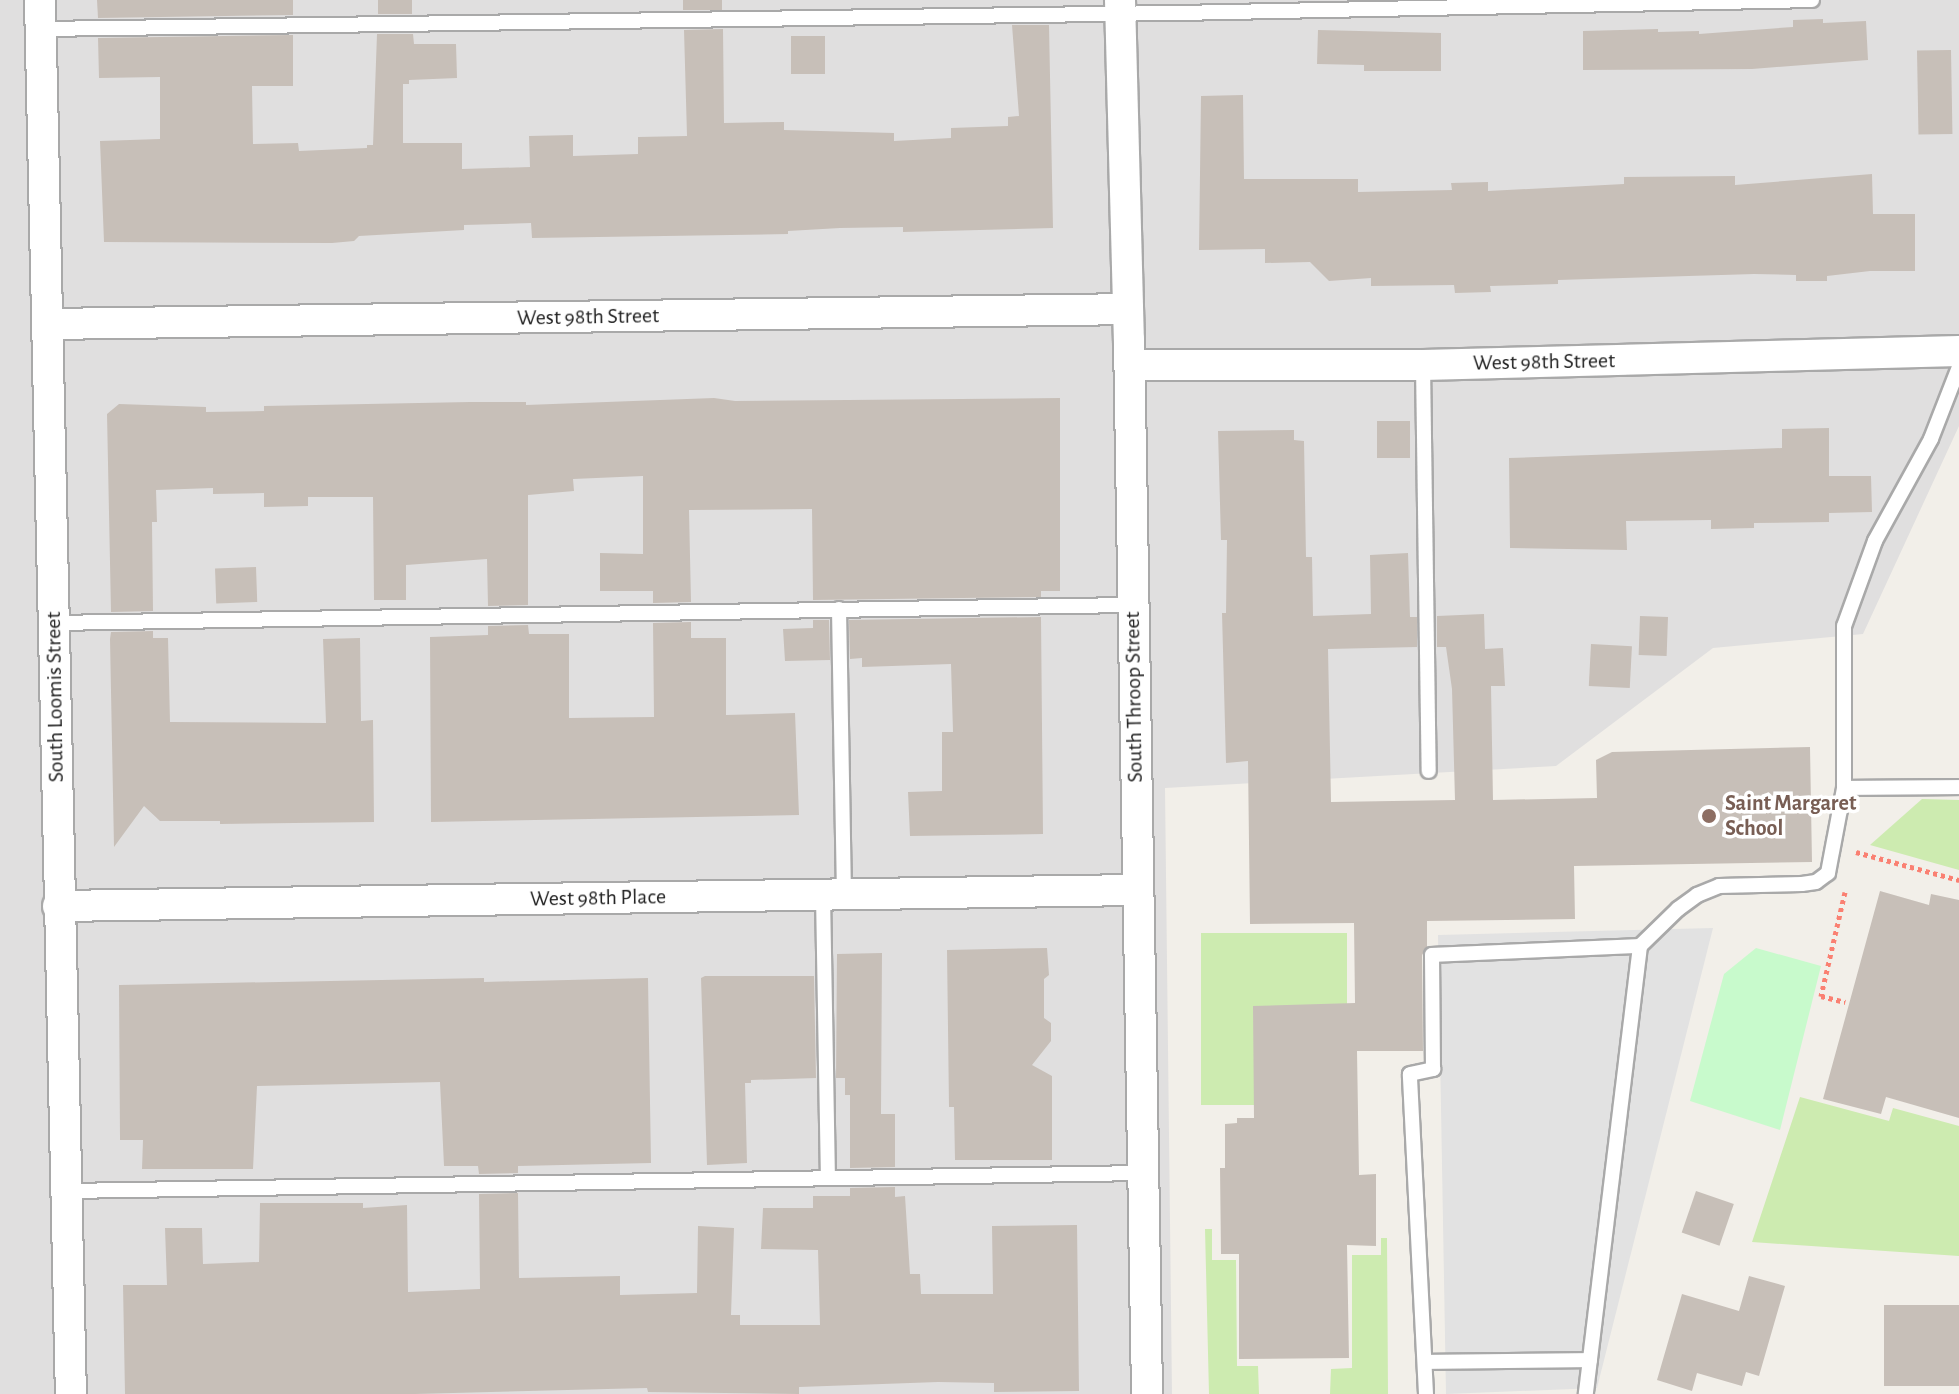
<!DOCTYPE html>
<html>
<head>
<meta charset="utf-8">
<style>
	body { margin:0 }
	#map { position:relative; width:1959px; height:1394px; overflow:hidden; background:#f2efe9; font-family:"Alegreya Sans",sans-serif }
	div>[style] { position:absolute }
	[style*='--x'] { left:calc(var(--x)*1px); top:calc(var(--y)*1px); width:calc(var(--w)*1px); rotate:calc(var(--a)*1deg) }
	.residential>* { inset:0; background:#e0dfdf }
	.grass>* { inset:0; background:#cdebb0; transform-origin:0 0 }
	.park>* { inset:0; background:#c8facc }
	.parking>* { inset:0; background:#e2e2e2 }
	.building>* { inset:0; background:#c7bfb8; transform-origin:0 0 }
	.path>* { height:5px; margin-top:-2.5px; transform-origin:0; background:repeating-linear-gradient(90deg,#fa8072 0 4px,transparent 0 8px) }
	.roads { filter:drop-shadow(2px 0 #a9a9a9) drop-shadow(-2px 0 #a9a9a9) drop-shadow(0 2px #a9a9a9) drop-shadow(0 -2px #a9a9a9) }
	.service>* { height:14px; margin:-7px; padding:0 7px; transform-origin:7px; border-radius:7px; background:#fff }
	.minor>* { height:30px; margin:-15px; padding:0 15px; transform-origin:15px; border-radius:15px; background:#fff }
	.dots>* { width:22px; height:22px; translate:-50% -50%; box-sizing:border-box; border:4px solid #fff; border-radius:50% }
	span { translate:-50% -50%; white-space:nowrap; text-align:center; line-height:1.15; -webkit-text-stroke:7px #fff; paint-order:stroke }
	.street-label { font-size:22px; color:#222 }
	.education-label { font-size:22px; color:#785e54; font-weight:700 }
	.left { translate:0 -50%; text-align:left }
</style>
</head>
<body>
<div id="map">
	<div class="residential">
		<div style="clip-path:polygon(0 0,1959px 0,1959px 426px,1863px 634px,1713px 648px,1556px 766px,1165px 788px,1172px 1394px,0 1394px)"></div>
	</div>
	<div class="grass">
		<div style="clip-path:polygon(1922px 799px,1959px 800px,1959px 870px,1870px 845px)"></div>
		<div style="left:1347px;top:933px;width:172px;height:146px;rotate:90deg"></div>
		<div style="clip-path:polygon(1800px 1097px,1889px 1121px,1893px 1108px,1959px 1126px,1959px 1256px,1752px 1242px)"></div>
		<div style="clip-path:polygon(1205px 1229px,1212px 1229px,1212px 1260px,1236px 1260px,1237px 1366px,1258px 1366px,1259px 1394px,1209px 1394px)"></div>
		<div style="clip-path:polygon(1381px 1238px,1387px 1238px,1388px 1394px,1330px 1394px,1331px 1369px,1352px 1368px,1352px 1255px,1381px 1255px)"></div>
	</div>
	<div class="park">
		<div style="clip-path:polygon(1756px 948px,1821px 966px,1780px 1130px,1690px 1101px,1724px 974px)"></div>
	</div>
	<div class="parking">
		<div style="clip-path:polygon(1713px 928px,1597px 1388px,1446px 1394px,1438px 935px)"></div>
	</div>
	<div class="building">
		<div style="clip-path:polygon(97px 0,293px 0,293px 15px,98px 18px)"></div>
		<div style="left:378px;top:0;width:34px;height:14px"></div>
		<div style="left:683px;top:0;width:39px;height:10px"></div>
		<div style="clip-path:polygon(1823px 19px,1823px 23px,1866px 21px,1868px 60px,1752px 69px,1583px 70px,1583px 31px,1658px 29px,1658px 32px,1699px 31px,1699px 34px,1793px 27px,1793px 20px)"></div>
		<div style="clip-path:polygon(1012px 25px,1049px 25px,1053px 228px,903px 232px,903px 227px,840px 228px,788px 231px,788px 234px,532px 238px,531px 223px,464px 225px,464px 230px,359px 236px,354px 241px,332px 243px,104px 242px,100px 141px,160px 139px,160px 77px,99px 78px,98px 38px,293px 35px,293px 86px,252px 86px,253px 144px,298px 143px,299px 151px,367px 148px,367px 145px,373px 145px,377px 34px,413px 34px,414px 44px,456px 44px,457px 78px,409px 80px,409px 84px,403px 84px,403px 143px,462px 143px,462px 169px,530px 167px,529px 136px,573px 135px,573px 156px,638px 154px,638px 137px,687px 136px,684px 30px,723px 29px,724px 123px,784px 122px,784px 130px,894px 133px,894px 141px,951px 138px,951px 128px,1008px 126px,1008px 117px,1019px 116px)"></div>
		<div style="clip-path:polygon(1318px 30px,1441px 33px,1441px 71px,1364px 71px,1364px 65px,1317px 64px)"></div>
		<div style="left:791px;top:36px;width:34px;height:38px"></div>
		<div style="left:1951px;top:50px;width:84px;height:34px;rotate:89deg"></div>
		<div style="clip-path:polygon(1243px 95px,1244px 179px,1358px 179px,1358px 192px,1452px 190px,1451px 183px,1488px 182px,1488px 191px,1624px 184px,1624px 177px,1735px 176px,1735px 185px,1872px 174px,1873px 214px,1915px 214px,1915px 271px,1870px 271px,1827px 276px,1827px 281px,1796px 281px,1796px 275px,1754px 274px,1558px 280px,1558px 284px,1490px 286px,1491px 292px,1455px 293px,1454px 285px,1371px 286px,1371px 278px,1329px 281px,1310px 262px,1265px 263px,1265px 249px,1199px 250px,1201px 96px)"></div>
		<div style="clip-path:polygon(714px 398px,735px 401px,1060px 398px,1060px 591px,1041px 591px,1041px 597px,813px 600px,812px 509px,689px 510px,691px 602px,653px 603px,653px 591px,600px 591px,600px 553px,643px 554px,643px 476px,573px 479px,574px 491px,528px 495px,528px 605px,488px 606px,487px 559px,406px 565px,406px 600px,374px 600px,373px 497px,308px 497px,308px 506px,264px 507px,264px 493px,213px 494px,213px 488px,156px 490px,157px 522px,152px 522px,153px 611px,111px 612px,107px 414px,119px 404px,206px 407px,206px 412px,264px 411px,264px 406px,470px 402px,526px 402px,526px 405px)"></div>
		<div style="left:1410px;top:421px;width:37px;height:33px;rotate:90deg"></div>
		<div style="clip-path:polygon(1829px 428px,1829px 476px,1871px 476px,1872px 512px,1829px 513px,1829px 522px,1754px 523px,1754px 528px,1711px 529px,1711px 520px,1626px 521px,1627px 550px,1510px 548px,1509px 458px,1782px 448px,1782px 429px)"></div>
		<div style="clip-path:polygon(1294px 430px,1294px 440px,1304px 441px,1306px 557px,1312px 557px,1313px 616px,1371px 614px,1370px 555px,1408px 553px,1410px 617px,1417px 617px,1417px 647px,1328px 649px,1331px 802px,1455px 800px,1452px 689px,1446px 647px,1437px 647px,1437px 616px,1484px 614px,1485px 649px,1503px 648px,1505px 686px,1491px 686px,1493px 800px,1597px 798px,1596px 760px,1612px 752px,1810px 747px,1812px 862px,1574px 866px,1575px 919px,1427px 921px,1427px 947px,1422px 955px,1423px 1051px,1357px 1051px,1359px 1175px,1376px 1174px,1376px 1246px,1347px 1245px,1349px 1358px,1239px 1359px,1239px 1254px,1221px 1254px,1220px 1168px,1225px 1168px,1225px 1124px,1237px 1123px,1237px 1118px,1254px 1118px,1253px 1006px,1355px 1003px,1354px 923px,1250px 924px,1248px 761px,1226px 763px,1222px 613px,1226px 613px,1227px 540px,1221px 540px,1218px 431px)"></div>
		<div style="left:256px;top:567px;width:35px;height:41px;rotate:88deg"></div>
		<div style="left:1640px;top:616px;width:28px;height:39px;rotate:2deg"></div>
		<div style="clip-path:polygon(1041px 617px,1043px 834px,910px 836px,908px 792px,942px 791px,942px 732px,953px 732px,951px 664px,862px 667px,862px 658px,850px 659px,849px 620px)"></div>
		<div style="clip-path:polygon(813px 620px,829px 620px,830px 660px,785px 661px,783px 629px,813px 628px)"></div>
		<div style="clip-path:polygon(691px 622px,691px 638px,726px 638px,726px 715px,795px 713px,799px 815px,431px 822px,430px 637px,488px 635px,488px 626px,528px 625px,529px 634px,569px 634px,569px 718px,654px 717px,653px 623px)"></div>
		<div style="clip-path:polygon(153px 631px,153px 638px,168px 638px,170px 722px,326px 723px,323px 639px,360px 638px,361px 721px,373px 720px,374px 822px,220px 824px,220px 821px,160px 821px,144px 806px,114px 847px,110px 639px,111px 632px)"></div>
		<div style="left:1591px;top:644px;width:41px;height:42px;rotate:3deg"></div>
		<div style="clip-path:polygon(1880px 891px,1929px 905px,1931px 894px,1959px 900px,1959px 1118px,1886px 1097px,1881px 1114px,1823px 1099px)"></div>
		<div style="clip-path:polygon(1047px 948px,1049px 975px,1044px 979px,1044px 1018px,1051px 1023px,1051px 1041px,1032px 1065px,1052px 1076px,1052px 1160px,955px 1160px,954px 1107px,949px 1107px,947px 950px)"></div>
		<div style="clip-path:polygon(882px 953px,881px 1114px,895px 1114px,895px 1167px,850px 1168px,850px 1095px,845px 1095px,845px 1078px,836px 1078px,837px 954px)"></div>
		<div style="clip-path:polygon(705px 976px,814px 976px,816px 1078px,751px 1080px,751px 1083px,745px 1083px,747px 1163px,707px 1165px,701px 978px)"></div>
		<div style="clip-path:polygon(484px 978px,484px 982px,648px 978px,651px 1163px,518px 1166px,518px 1173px,479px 1174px,478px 1166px,444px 1166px,440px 1082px,257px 1086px,253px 1169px,142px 1169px,143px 1140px,120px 1140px,119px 985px)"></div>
		<div style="clip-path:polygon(895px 1187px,895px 1197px,905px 1196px,910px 1274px,920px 1274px,921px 1294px,993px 1294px,992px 1226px,1077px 1225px,1079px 1391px,994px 1392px,994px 1383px,938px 1382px,799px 1387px,799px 1394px,648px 1392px,647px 1388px,415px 1394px,125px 1394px,123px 1285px,167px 1285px,165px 1228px,202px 1228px,203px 1264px,259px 1262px,260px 1203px,363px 1203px,363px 1208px,407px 1205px,408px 1292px,480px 1289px,479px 1194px,518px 1193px,519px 1278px,620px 1276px,620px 1295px,697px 1293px,698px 1226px,734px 1228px,731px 1315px,740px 1315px,740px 1325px,820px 1325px,818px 1250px,761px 1249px,763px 1208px,813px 1208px,813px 1196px,850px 1196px,850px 1188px)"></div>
		<div style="left:1696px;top:1191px;width:40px;height:44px;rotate:19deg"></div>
		<div style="clip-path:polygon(1749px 1276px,1785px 1286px,1759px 1376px,1746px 1372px,1742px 1386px,1697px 1373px,1692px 1391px,1657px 1380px,1682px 1294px,1739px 1311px)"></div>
		<div style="left:1959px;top:1305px;width:81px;height:75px;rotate:90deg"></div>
	</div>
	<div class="path">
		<div style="--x:1856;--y:852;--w:107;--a:15.2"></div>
		<div style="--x:1845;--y:892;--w:107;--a:103"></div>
		<div style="--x:1821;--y:996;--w:25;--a:14"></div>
	</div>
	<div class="roads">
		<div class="service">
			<div style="--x:40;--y:29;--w:1138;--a:-0.81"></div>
			<div style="--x:1178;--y:13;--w:634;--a:-1.17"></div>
			<div style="--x:1423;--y:365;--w:406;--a:89.2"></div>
			<div style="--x:1959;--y:367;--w:77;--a:111.3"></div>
			<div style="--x:1931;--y:439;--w:116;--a:118.8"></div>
			<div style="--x:1875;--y:541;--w:90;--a:110"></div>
			<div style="--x:1844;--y:626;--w:162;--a:90"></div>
			<div style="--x:1844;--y:788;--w:115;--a:-0.5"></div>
			<div style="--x:839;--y:609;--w:286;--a:89"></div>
			<div style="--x:54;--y:623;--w:1078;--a:-0.96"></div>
			<div style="--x:823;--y:895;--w:282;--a:89"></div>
			<div style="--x:1640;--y:946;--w:53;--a:-44.2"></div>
			<div style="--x:1678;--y:909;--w:24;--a:-36"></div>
			<div style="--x:1697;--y:895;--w:24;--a:-22"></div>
			<div style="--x:1719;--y:886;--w:83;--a:-1.4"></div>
			<div style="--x:1802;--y:884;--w:14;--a:-8"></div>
			<div style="--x:1816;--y:882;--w:15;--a:-37"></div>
			<div style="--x:1828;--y:873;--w:86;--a:-79.3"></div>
			<div style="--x:68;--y:1191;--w:1075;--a:-0.96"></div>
			<div style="--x:1425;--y:1362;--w:165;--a:-0.7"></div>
			<div style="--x:1426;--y:1394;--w:320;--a:-92.9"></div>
			<div style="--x:1410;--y:1074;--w:24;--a:-12"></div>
			<div style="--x:1433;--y:1069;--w:114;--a:-90.5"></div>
			<div style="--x:1432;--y:955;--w:208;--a:-2.5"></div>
			<div style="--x:1640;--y:946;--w:451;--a:96.9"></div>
		</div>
		<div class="minor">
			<div style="--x:40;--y:0;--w:1394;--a:88.73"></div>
			<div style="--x:1120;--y:0;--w:340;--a:88.5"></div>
			<div style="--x:1129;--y:340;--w:1054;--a:89.02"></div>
			<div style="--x:47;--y:324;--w:1081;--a:-0.79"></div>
			<div style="--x:1130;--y:365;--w:293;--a:0"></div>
			<div style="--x:1423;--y:365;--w:536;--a:-1.5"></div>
			<div style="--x:58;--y:906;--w:1079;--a:-0.85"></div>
		</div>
	</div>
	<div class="dots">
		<div style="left:1709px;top:816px;background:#8d6e63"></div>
	</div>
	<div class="street-label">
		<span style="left:588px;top:317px;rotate:-1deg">West 98th Street</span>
		<span style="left:1544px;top:362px;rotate:-1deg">West 98th Street</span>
		<span style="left:55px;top:697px;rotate:-91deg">South Loomis Street</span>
		<span style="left:1134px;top:697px;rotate:-91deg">South Throop Street</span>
		<span style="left:598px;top:898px;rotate:-1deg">West 98th Place</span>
	</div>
	<div class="education-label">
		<span class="left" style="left:1725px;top:816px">Saint Margaret<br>School</span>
	</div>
</div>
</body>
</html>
